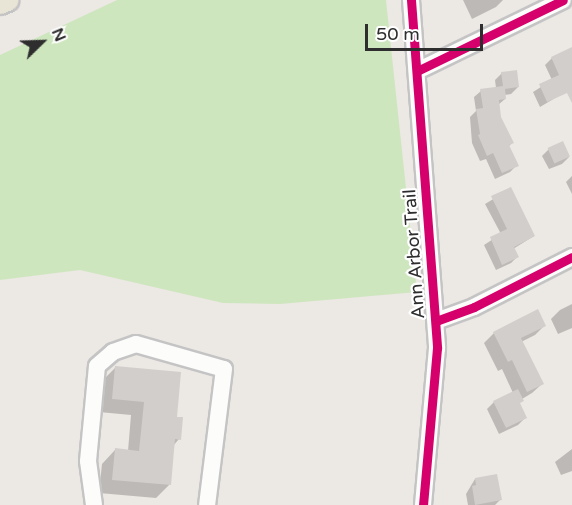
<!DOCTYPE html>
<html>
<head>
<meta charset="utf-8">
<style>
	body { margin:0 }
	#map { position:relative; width:572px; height:505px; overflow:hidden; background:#ece8e4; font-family:"Varela Round",sans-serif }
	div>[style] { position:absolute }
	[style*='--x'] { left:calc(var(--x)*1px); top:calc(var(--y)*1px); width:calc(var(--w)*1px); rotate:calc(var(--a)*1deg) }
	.green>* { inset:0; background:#cee6be }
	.shadow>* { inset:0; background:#0003 }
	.building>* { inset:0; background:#d1cecb; transform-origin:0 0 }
	.roads { filter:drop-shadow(2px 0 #c5c4c5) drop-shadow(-2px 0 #c5c4c5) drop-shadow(0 2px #c5c4c5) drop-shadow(0 -2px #c5c4c5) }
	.minor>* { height:16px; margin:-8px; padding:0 8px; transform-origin:8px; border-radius:8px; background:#fcfcfb }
	.major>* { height:21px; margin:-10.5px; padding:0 10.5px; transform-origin:10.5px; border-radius:10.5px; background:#e8e4d6 }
	.cycleway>* { height:9px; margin:-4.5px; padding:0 4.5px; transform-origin:4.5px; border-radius:4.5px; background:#d6006c }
	span { translate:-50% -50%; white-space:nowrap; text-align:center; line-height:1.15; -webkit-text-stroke:4.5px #fff; paint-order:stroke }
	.street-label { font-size:18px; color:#2e2e2e }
	.north { position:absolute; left:12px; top:12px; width:60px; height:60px; -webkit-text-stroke:4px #fff; paint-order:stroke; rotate:67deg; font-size:16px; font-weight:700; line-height:24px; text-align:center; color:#2e2e2e }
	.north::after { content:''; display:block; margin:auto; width:21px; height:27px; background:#2e2e2e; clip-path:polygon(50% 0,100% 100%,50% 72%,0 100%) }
	.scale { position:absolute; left:365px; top:24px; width:118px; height:27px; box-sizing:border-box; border:3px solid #2e2e2e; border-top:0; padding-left:8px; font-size:18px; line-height:21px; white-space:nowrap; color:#2e2e2e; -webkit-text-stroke:4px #fff; paint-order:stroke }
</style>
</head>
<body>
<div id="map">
	<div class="green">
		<div style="clip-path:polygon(117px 0,386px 0,417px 292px,280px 304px,223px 303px,80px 270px,0 280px,0 55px)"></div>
	</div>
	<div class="shadow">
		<div style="clip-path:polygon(463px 0,503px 0,496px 7px,472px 19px)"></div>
		<div style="clip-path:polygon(572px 49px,572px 88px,540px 107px,533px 92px,552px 80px,545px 65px,552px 58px)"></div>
		<div style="clip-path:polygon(502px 73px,518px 87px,511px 94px,504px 95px,505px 99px,498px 105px,500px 117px,512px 143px,508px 147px,517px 165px,510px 172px,495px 179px,486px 159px,480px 161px,472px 143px,470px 117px,476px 111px,474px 97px,481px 91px,496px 88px,495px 80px)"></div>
		<div style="clip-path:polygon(549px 149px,569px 157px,562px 164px,549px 169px,542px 156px)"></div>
		<div style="clip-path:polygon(572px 176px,572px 194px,566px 182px)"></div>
		<div style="clip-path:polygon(510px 189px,534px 236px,513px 249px,517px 257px,511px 263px,496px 270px,484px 245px,501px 234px,485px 204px)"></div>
		<div style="clip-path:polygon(572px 304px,572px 328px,558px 334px,551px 319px,560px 310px)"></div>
		<div style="clip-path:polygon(545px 325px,535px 335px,521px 342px,542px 384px,532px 393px,522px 399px,519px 404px,525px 418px,518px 425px,499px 434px,487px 409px,494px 402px,513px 393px,502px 369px,498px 371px,484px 343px,494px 333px)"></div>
		<div style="clip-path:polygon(115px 368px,175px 418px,179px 439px,173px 446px,169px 485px,156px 498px,99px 493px,102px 464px,115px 450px,128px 451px,131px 415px,99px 412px,102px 381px)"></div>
		<div style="clip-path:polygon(572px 449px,572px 471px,561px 475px,555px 462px)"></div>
		<div style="clip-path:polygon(475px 479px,500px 500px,495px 505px,468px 505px,466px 494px)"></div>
	</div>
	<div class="building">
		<div style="clip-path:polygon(572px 47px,572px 103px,567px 93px,547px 102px,539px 84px,559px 75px,551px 57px)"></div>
		<div style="clip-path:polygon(517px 70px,519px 87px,505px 89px,506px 99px,499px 100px,501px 117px,514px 143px,509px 145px,519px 166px,502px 173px,493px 153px,487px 156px,478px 135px,480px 134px,476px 109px,483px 108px,480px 89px,503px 86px,501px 72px)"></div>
		<div style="left:563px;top:141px;width:17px;height:17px;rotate:66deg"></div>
		<div style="clip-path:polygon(511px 187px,535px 236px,514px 247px,519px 257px,502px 265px,490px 237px,507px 229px,491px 196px)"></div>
		<div style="clip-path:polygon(538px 309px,546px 326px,521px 338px,544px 384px,527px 392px,512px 360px,508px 362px,493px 332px)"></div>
		<div style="clip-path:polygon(115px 366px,181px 372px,177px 417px,183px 417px,181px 440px,175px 439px,171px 485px,112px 480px,115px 448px,139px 451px,144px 402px,112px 399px)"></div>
		<div style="clip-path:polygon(518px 389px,524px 401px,520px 403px,527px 418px,506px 428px,493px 401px)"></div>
		<div style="clip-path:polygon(497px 474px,502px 500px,475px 505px,472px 486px,476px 485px,475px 478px)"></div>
	</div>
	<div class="roads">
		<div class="minor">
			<div style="--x:411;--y:0;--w:349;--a:85.7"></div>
			<div style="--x:437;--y:348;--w:158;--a:95.1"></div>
			<div style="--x:417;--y:71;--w:162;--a:-25.9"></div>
			<div style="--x:436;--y:321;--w:40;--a:-20.2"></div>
			<div style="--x:474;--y:307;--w:110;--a:-27"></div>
			<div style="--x:94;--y:505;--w:44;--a:-97.8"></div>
			<div style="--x:88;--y:461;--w:95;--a:-84.6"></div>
			<div style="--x:97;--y:366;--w:21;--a:-41"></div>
			<div style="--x:113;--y:352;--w:24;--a:-19"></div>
			<div style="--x:136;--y:344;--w:91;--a:15.9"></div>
			<div style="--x:224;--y:369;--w:137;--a:97.1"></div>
		</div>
		<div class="major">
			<div style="--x:0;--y:3;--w:8;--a:-23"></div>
		</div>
	</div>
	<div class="cycleway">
		<div style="--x:411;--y:0;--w:349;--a:85.7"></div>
		<div style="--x:437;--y:348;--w:158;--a:95.1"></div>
		<div style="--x:417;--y:71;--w:162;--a:-25.9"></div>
		<div style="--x:436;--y:321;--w:40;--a:-20.2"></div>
		<div style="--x:474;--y:307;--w:110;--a:-27"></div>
	</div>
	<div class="street-label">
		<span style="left:414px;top:254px;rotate:-94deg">Ann Arbor Trail</span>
	</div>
	<div class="north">N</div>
	<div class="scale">50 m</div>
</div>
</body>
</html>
